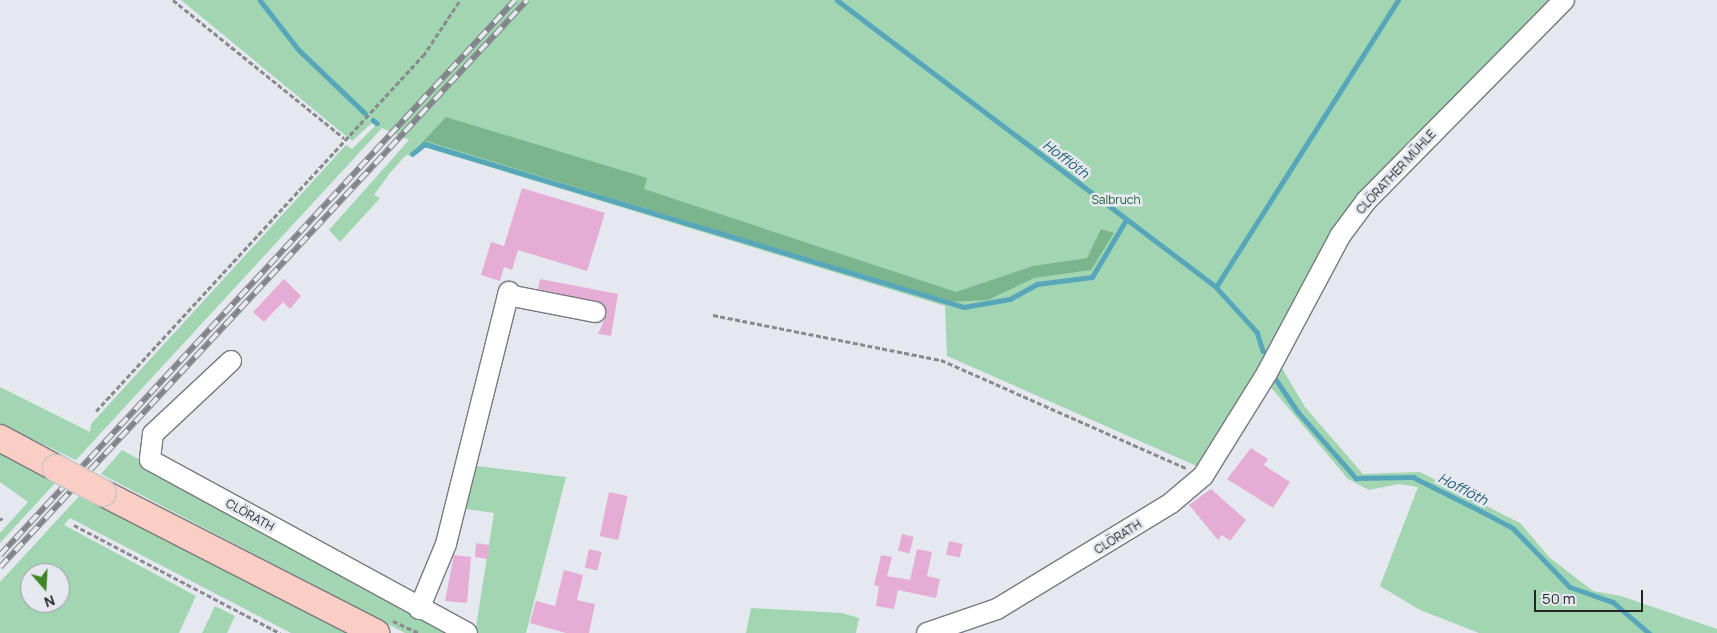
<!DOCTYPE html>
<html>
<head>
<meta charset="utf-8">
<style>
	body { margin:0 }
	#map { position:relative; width:1717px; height:633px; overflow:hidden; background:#e6e8ef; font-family:Manrope,sans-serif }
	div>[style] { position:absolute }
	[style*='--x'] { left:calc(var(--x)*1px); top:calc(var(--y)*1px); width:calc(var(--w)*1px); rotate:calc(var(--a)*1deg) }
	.green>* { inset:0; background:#a2d6b2 }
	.forest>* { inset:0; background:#7bb58e }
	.stream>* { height:4.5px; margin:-2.25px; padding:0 2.25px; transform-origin:2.25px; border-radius:2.25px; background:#57a6ba }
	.building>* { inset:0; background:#e5add5; transform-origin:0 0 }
	.path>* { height:2.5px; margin-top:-1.25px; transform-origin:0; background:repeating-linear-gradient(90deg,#898a8f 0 5px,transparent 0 7.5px) }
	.roads { filter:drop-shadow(1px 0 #787980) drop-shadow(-1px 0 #787980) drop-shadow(0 1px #787980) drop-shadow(0 -1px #787980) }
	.minor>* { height:20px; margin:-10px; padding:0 10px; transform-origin:10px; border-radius:10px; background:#fff }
	.major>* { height:26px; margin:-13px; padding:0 13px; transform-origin:13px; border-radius:13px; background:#facec5 }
	.rail>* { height:5.5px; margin-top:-2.75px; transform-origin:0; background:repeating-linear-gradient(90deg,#e6e8ef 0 11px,#838489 0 22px); box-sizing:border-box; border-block:1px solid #838489 }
	.bridges { filter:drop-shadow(1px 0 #c6c6c7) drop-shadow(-1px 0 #c6c6c7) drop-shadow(0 1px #c6c6c7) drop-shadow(0 -1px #c6c6c7) }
	.major-bridge>* { height:26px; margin:-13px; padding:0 13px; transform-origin:13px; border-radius:13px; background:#facec5 }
	span { translate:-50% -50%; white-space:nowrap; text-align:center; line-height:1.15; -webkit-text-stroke:5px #e6e8ef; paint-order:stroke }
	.street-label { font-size:12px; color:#252528 }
	.park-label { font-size:12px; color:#1d5f39 }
	.water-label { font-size:14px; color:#1d5d6d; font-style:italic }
	.north { position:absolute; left:20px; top:563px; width:50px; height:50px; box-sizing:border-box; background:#e6e8ef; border:1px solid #999a9f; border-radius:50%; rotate:161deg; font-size:14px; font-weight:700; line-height:20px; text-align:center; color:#252528 }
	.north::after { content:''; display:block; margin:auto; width:18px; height:22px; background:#418426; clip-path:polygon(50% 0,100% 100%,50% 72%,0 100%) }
	.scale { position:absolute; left:1534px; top:590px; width:109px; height:22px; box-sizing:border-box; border:2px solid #252528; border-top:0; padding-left:6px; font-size:15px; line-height:18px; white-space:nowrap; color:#252528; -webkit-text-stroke:4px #e6e8ef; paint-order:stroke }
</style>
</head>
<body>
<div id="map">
	<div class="green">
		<div style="clip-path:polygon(181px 0,1552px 0,1333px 228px,1271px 343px,1261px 370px,1201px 468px,947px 356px,945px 306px,424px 147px,413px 156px,406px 155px,390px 173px,374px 195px,380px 198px,340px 242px,329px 230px,409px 140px,382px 128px,76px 460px,0 424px,0 387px,90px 432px,91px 424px,346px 145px,352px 149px,375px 126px,372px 123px,352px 141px)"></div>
		<div style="clip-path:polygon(1279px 363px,1305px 407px,1363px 474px,1420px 472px,1520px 523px,1550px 558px,1593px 591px,1621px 596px,1717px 629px,1717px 633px,1479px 633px,1420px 610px,1380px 586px,1418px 487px,1399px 484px,1369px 490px,1348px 479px,1269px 385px)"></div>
		<div style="clip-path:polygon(122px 450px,423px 615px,458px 633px,405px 633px,101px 474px)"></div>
		<div style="clip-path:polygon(0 451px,57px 481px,0 543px,0 533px,28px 502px,0 482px)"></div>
		<div style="clip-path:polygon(469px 465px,566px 477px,526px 633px,475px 633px,494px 513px,459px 508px)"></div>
		<div style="clip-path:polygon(evenodd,81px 494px,349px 633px,291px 633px,70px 518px,64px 525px,196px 596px,179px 633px,0 633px,0 582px,81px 494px,30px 573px,60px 573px,60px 603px,30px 603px,30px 573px)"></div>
		<div style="clip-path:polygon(215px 606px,235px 616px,227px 633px,202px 633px)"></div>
		<div style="clip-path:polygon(751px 608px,842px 613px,859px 618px,856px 633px,746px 633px)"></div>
	</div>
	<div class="forest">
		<div style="clip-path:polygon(446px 117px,647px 178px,644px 189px,956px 292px,1033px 266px,1087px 258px,1101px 229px,1114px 233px,1091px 270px,1034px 278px,988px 300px,949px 302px,426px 141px,415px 150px)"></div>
	</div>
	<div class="stream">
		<div style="--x:260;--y:0;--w:63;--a:52"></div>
		<div style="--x:299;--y:50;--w:91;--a:43.7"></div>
		<div style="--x:837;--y:0;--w:475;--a:37.1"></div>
		<div style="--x:1216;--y:287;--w:61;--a:47.7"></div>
		<div style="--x:1257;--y:332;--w:20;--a:72"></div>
		<div style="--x:373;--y:120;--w:5;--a:37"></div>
		<div style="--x:412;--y:154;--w:16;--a:-38"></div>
		<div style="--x:425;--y:144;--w:563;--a:16.83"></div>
		<div style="--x:964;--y:307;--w:47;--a:-9.9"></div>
		<div style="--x:1010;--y:299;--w:31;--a:-29"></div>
		<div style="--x:1037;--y:284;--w:55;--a:-7.3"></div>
		<div style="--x:1092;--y:277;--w:66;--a:-59.2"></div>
		<div style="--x:1216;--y:287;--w:340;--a:-57.6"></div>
		<div style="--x:1275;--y:378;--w:41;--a:55.9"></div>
		<div style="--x:1298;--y:412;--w:88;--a:48.7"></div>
		<div style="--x:1356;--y:478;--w:57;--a:-1"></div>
		<div style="--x:1413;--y:477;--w:76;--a:26.6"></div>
		<div style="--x:1481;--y:511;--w:36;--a:28"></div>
		<div style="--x:1513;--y:528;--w:82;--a:46"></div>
		<div style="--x:1570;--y:587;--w:46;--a:19.2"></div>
		<div style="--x:1613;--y:602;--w:48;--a:40.7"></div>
	</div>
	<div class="building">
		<div style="clip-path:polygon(522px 188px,605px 213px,587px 271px,518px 250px,512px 270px,504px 267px,500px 281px,481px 275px,491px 242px,504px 246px)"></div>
		<div style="clip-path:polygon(284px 279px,301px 296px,290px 309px,283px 302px,264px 322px,253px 312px)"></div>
		<div style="clip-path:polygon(540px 279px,618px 294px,611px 336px,598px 334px,607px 314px,602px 303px,538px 289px)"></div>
		<div style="clip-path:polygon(1251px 448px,1268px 459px,1264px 465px,1290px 482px,1273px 508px,1227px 479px)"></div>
		<div style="clip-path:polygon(1211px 489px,1246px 520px,1230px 541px,1222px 535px,1218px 540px,1189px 505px)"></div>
		<div style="left:609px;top:492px;width:19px;height:45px;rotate:12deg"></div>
		<div style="left:902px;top:534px;width:12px;height:17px;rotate:14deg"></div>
		<div style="left:949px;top:541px;width:14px;height:14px;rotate:12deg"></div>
		<div style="clip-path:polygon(476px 543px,489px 545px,488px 559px,475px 557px)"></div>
		<div style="left:589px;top:549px;width:13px;height:19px;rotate:13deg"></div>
		<div style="clip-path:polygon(917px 549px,932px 552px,927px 576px,940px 579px,936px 598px,898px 590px,894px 609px,876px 606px,879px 586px,874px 585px,881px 555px,892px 557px,887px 576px,910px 580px)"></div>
		<div style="clip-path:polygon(454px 555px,471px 557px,467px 603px,445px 601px)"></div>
		<div style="clip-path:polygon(564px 570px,583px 575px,577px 600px,595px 604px,589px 633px,566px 633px,530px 623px,536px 601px,555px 606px)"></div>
	</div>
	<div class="path">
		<div style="--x:173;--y:0;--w:220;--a:38.9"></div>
		<div style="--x:713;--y:315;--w:232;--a:11.2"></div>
		<div style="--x:941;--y:360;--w:268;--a:23.8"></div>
		<div style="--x:96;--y:411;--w:483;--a:-47.4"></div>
		<div style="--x:423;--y:56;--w:67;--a:-56.5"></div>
		<div style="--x:0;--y:520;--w:3;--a:-45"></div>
		<div style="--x:74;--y:525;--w:233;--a:27.7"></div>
		<div style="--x:393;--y:621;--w:29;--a:25"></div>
	</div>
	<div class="roads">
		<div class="minor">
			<div style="--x:508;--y:295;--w:89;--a:11.1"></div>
			<div style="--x:231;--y:361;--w:107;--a:136.9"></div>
			<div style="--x:153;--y:434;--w:26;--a:97"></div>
			<div style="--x:150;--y:460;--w:361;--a:28.6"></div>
			<div style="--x:419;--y:609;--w:70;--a:-67.4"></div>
			<div style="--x:446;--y:544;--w:260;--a:-76"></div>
			<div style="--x:927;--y:633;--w:74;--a:-18.9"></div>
			<div style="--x:997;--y:609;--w:204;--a:-31.3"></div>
			<div style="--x:1171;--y:503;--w:42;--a:-40.2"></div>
			<div style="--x:1203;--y:476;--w:121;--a:-58.1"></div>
			<div style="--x:1267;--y:373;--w:155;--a:-61.9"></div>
			<div style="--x:1340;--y:236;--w:44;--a:-53.4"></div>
			<div style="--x:1366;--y:201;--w:282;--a:-45.4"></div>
		</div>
		<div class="major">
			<div style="--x:0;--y:438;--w:64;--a:28.2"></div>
			<div style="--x:103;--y:493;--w:307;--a:27.1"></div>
		</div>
	</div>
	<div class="rail">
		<div style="--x:0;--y:555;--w:757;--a:-47.14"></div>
		<div style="--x:0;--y:567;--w:774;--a:-47.09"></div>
	</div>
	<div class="bridges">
		<div class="major-bridge">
			<div style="--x:56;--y:468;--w:53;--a:28"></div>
		</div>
	</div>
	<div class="street-label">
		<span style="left:1396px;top:172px;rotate:-47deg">CLÖRATHER MÜHLE</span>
		<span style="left:250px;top:515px;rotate:29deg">CLÖRATH</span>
		<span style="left:1118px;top:537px;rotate:-32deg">CLÖRATH</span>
	</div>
	<div class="park-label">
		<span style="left:1116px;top:200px">Salbruch</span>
	</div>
	<div class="water-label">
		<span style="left:1066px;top:159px;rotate:37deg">Hofflöth</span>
		<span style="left:1463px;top:489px;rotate:27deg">Hofflöth</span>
	</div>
	<div class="north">N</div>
	<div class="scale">50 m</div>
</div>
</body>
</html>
